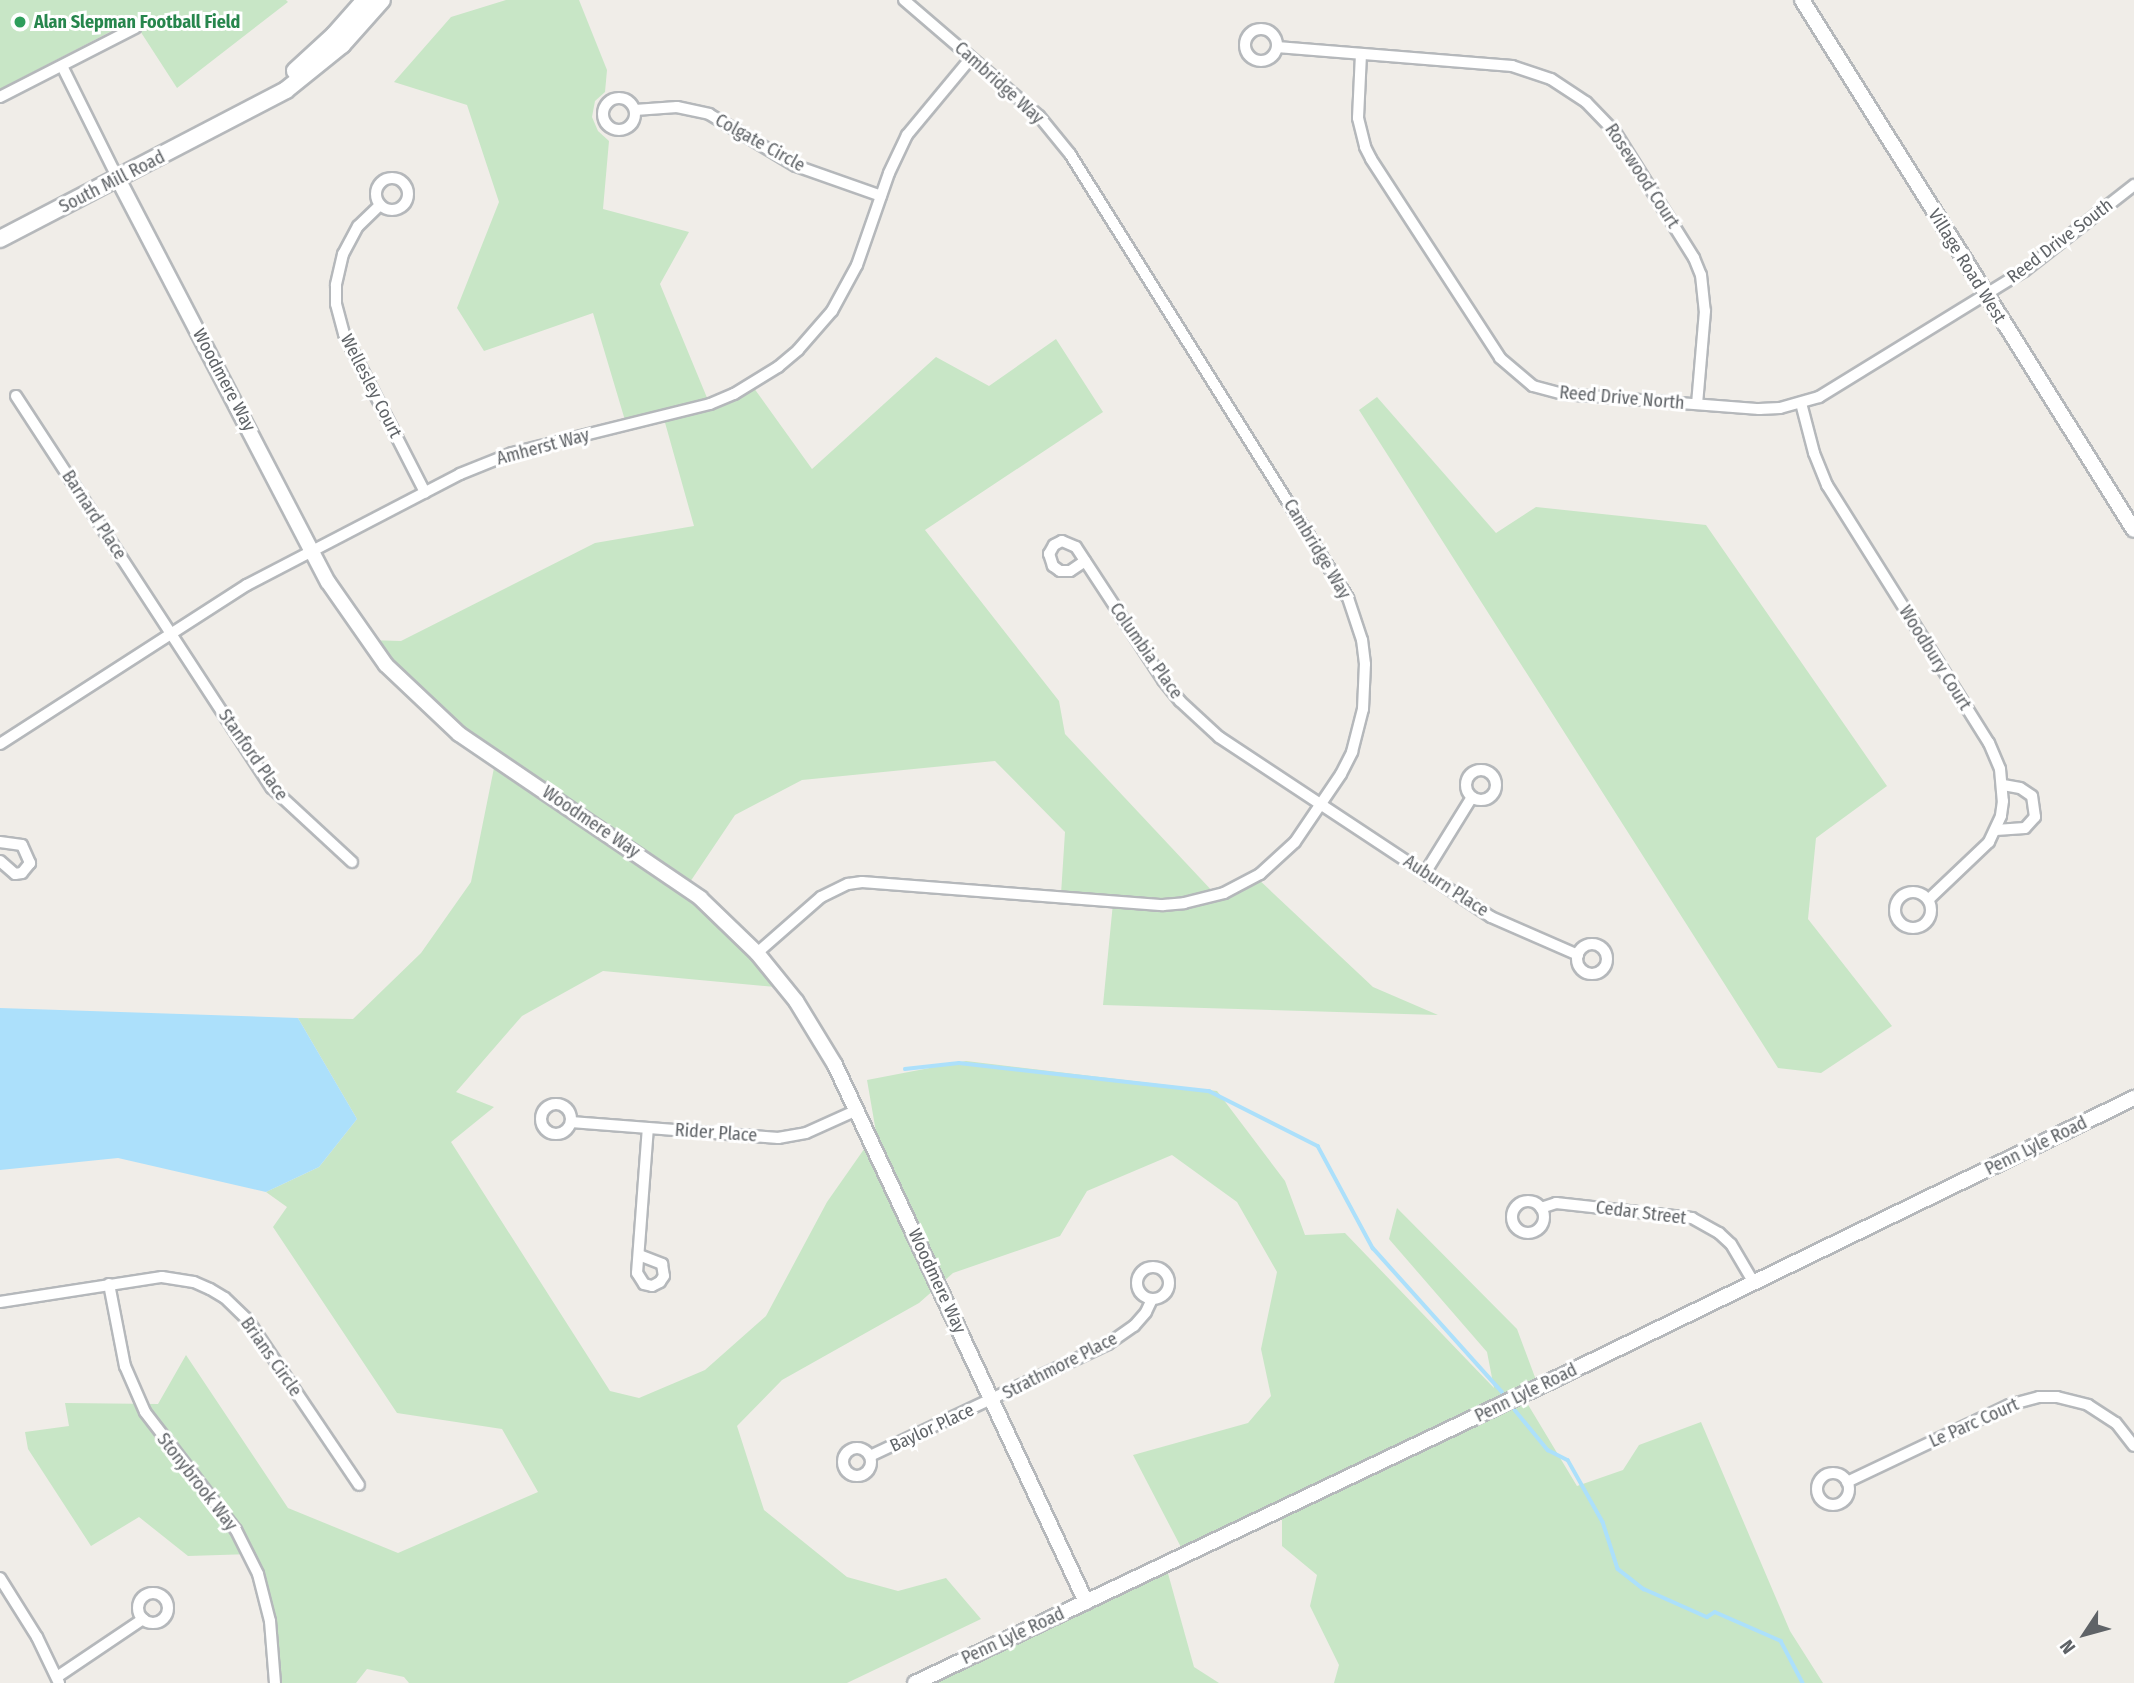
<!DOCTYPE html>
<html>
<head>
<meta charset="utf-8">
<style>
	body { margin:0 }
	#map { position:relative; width:2134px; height:1683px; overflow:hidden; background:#f0ede8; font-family:"Fira Sans Condensed",sans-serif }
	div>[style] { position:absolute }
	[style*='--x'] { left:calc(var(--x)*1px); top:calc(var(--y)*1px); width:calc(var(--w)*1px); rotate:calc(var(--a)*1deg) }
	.green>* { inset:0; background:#c8e6c6 }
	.water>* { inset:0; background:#ace0fb }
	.stream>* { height:3.5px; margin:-1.75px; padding:0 1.75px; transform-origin:1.75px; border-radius:1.75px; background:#ace0fb }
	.roads { filter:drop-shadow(2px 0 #b5b8bb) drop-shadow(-2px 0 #b5b8bb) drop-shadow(0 2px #b5b8bb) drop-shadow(0 -2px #b5b8bb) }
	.minor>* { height:10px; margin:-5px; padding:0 5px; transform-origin:5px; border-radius:5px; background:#fff }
	.minor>.ring { margin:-5px; padding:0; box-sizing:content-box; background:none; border:10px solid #fff; border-radius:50% }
	.tertiary>* { height:14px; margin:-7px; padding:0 7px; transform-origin:7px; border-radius:7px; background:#fff }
	.secondary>* { height:16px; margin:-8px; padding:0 8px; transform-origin:8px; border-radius:8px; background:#fff }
	.dots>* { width:19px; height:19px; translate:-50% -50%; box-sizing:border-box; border:4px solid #fff; border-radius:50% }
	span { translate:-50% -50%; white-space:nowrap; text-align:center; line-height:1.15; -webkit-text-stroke:6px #fff; paint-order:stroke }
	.leisure-label { font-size:18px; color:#27864d; font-weight:700 }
	.left { translate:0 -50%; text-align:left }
	.street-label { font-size:18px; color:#5f6367 }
	.north { position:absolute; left:2050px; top:1599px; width:70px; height:70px; -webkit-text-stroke:5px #fff; paint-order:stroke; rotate:234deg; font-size:19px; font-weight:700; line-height:28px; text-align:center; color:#5f6367 }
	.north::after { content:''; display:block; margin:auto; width:24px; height:32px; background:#5f6367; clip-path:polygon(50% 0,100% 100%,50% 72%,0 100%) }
</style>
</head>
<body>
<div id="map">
	<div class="green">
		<div style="clip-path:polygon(0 0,286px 0,288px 2px,177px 88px,133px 20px,0 89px)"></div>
		<div style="clip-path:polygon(506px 0,579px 0,607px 70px,605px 92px,595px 101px,592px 117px,598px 131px,609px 141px,603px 209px,689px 232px,660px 284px,710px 405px,751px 384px,812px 469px,936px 357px,989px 386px,1056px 339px,1103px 412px,925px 530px,1059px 701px,1065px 734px,1215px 894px,1256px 877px,1373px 987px,1438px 1015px,1103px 1005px,1113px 903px,1061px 894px,1065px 832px,995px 761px,802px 780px,735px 815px,688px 885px,786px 988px,603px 971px,522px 1016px,456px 1092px,494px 1107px,451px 1142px,610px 1391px,639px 1398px,705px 1370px,766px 1316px,827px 1202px,876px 1132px,867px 1080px,966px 1061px,1217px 1091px,1285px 1181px,1305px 1235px,1345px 1233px,1494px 1388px,1487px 1352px,1389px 1239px,1397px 1208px,1517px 1329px,1539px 1388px,1524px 1398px,1577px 1486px,1623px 1470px,1639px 1445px,1701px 1422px,1790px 1631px,1823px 1683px,1334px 1683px,1339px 1665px,1310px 1606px,1317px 1575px,1282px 1546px,1282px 1506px,1183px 1551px,1133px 1455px,1248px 1423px,1271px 1396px,1261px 1349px,1277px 1272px,1237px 1202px,1172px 1155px,1087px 1191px,1060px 1236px,953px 1273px,919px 1303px,782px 1380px,737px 1426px,764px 1510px,847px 1577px,898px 1591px,946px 1578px,981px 1619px,847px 1683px,409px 1683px,404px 1677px,367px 1669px,356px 1683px,274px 1683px,269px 1617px,252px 1554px,188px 1556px,139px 1517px,91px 1546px,28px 1449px,25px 1432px,69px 1426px,65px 1403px,158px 1404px,186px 1355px,288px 1508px,398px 1553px,538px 1492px,502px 1429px,397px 1413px,273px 1227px,287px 1207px,266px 1192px,319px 1167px,357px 1119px,298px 1018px,353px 1019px,421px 953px,471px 882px,496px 758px,367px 640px,401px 641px,595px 543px,694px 526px,664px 419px,627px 427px,593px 313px,484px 351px,457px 308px,499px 202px,467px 105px,394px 82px,451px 17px)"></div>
		<div style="clip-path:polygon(1377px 397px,1496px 533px,1536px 507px,1706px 525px,1887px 786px,1816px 838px,1808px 919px,1892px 1026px,1821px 1073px,1778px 1068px,1359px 410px)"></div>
		<div style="clip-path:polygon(1164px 1559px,1194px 1667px,1219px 1683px,933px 1683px)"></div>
	</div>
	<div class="water">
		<div style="clip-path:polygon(0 1008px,298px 1018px,357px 1119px,319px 1167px,266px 1192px,118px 1158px,0 1170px)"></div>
	</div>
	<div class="stream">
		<div style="--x:905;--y:1069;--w:54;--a:-6.3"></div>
		<div style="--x:959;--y:1063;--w:252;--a:6.4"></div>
		<div style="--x:1209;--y:1091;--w:122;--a:26.8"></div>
		<div style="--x:1318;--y:1146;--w:116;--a:61.7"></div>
		<div style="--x:1373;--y:1248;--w:193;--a:48.1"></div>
		<div style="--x:1515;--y:1410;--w:52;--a:50.5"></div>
		<div style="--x:1548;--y:1450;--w:22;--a:27"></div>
		<div style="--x:1568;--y:1460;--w:71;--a:60.6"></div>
		<div style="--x:1603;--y:1522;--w:49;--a:72.3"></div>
		<div style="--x:1618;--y:1569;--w:33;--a:38"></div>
		<div style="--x:1644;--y:1589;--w:69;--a:24"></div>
		<div style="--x:1707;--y:1617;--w:9;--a:-32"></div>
		<div style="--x:1715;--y:1612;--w:72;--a:23.7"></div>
		<div style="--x:1781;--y:1641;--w:47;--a:62.4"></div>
	</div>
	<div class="roads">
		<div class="minor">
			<div class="ring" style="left:1245px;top:29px;width:22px;height:22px"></div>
			<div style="--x:1277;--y:47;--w:236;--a:4.6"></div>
			<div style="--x:1512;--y:66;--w:41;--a:18.4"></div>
			<div style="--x:1551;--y:79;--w:42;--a:33.3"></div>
			<div style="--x:1586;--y:102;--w:42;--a:46"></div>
			<div style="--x:1615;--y:132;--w:149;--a:57.9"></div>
			<div style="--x:1694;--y:258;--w:18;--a:68"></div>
			<div style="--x:1701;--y:275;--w:36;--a:84"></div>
			<div style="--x:1705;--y:311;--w:93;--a:94.9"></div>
			<div style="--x:1361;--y:54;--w:64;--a:92.7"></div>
			<div style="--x:1358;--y:118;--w:30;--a:76"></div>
			<div style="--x:1365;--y:147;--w:13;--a:63"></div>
			<div style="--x:1371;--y:159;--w:237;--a:57"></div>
			<div style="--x:1500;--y:358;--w:43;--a:40.3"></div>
			<div style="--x:1533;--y:386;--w:31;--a:15"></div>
			<div style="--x:1563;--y:394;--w:197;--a:4.4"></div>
			<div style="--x:1759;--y:409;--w:21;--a:-3"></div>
			<div style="--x:1780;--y:408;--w:41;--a:-15.8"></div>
			<div style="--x:1819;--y:397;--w:241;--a:-31.6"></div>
			<div style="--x:2024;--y:271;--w:140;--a:-38"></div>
			<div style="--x:62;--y:66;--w:126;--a:63.6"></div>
			<div style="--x:0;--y:97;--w:152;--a:-27.1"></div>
			<div class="ring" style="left:603px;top:98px;width:22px;height:22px"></div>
			<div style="--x:635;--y:110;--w:42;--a:-4.1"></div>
			<div style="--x:677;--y:107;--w:33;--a:12"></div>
			<div style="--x:709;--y:114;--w:101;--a:30.9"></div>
			<div style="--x:796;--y:166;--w:90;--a:19.4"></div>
			<div class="ring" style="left:376px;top:178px;width:22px;height:22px"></div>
			<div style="--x:380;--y:205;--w:30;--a:136"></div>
			<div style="--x:358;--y:226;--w:32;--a:118"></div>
			<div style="--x:343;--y:254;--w:32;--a:103"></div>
			<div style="--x:336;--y:285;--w:19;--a:90"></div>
			<div style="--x:336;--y:304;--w:31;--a:75"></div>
			<div style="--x:344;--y:334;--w:178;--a:62.9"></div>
			<div style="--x:16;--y:396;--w:468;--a:56.9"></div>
			<div style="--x:272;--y:788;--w:109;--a:42.8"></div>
			<div style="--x:1801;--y:403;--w:52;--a:75.4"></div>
			<div style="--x:1814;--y:453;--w:35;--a:68"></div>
			<div style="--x:1827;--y:485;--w:305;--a:57.9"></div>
			<div style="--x:1989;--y:743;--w:28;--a:67"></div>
			<div style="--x:2000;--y:769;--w:32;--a:85"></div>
			<div style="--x:2003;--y:801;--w:15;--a:98"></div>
			<div style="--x:2001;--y:816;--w:29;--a:115"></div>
			<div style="--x:1989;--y:842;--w:84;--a:136.4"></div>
			<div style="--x:1085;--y:561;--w:18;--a:146"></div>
			<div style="--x:1070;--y:571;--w:10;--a:180"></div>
			<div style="--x:1060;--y:571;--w:9;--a:-144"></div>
			<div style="--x:1053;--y:566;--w:13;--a:-108"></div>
			<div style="--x:1049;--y:554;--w:10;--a:-61"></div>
			<div style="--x:1054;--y:545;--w:9;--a:-27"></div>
			<div style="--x:1062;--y:541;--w:15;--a:23"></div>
			<div style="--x:1076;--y:547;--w:159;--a:56.8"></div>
			<div style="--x:1163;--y:680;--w:27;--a:51"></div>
			<div style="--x:1180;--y:701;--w:53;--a:42.7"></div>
			<div style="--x:1219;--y:737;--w:326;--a:33.5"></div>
			<div style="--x:1491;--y:917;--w:95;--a:23.6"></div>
			<div style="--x:0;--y:744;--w:294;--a:-32.8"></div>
			<div style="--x:247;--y:585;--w:240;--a:-27.5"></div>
			<div style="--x:460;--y:474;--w:56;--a:-22"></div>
			<div style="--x:512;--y:453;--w:204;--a:-13.9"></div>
			<div style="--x:710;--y:404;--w:26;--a:-23"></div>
			<div style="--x:734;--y:394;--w:52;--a:-31.5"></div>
			<div style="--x:778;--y:367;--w:26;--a:-40"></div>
			<div style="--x:798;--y:350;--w:52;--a:-48.9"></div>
			<div style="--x:832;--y:311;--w:52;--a:-61.5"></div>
			<div style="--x:857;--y:265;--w:97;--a:-70.8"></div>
			<div style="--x:889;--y:173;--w:42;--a:-64.7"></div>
			<div style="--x:907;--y:135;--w:100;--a:-50.3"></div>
			<div class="ring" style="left:1466px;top:770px;width:20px;height:20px"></div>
			<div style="--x:1996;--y:830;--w:29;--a:-4"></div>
			<div style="--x:2025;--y:828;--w:15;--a:-48"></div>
			<div style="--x:2035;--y:817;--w:21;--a:-98"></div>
			<div style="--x:2032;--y:796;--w:14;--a:-146"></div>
			<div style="--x:2020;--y:788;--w:17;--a:-170"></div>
			<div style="--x:0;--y:842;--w:22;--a:8"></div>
			<div style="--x:22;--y:845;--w:20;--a:66"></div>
			<div style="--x:30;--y:863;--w:13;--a:129"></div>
			<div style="--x:22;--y:873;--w:7;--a:172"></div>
			<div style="--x:15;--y:874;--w:20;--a:-139"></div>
			<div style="--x:1425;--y:873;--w:89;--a:-58.3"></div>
			<div class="ring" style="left:1895px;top:892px;width:26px;height:26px"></div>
			<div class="ring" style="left:1577px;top:944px;width:20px;height:20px"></div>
			<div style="--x:757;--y:953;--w:85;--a:-41.2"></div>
			<div style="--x:821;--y:897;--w:30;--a:-26"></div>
			<div style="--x:848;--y:884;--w:14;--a:-8"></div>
			<div style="--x:862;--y:882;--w:302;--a:4.4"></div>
			<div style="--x:1163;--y:905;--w:21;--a:-5"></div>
			<div style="--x:1184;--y:903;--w:41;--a:-14"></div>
			<div style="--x:1224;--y:893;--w:41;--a:-27.8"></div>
			<div style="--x:1260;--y:874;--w:47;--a:-42.4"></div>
			<div style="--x:1295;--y:842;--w:82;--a:-55.9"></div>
			<div style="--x:1341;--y:774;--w:25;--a:-63"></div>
			<div style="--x:1352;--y:752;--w:44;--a:-75.7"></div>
			<div style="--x:1363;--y:709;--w:45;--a:-87.5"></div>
			<div style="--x:1365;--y:664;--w:24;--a:-97"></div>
			<div style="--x:1362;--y:640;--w:44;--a:-108.4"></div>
			<div style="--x:1348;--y:598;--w:524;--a:-122.05"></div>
			<div style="--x:1070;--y:154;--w:49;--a:-129.2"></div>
			<div style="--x:1039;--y:116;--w:178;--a:-139.3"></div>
			<div class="ring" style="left:541px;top:1104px;width:20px;height:20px"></div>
			<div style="--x:571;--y:1122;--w:208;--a:4.4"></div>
			<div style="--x:778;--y:1138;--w:28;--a:-10"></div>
			<div style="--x:806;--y:1133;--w:56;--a:-24.3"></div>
			<div class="ring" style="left:1512px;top:1201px;width:22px;height:22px"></div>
			<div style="--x:1541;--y:1208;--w:16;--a:-18"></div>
			<div style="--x:1556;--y:1203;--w:137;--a:6.3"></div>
			<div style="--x:1692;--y:1218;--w:31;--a:29"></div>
			<div style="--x:1719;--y:1233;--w:16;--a:43"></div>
			<div style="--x:1731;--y:1244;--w:45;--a:59.5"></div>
			<div style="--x:639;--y:1255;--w:25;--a:21"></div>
			<div style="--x:662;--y:1264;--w:12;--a:81"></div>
			<div style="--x:664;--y:1276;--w:7;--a:124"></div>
			<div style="--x:660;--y:1282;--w:9;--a:153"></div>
			<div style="--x:652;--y:1286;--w:8;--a:-166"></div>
			<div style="--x:644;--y:1284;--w:13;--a:-122"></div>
			<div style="--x:637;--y:1273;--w:145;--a:-85.7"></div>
			<div class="ring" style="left:1137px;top:1267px;width:22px;height:22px"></div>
			<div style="--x:109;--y:1284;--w:84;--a:79"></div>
			<div style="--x:125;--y:1366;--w:50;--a:66.5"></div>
			<div style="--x:145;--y:1412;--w:149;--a:52.4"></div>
			<div style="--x:236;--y:1530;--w:49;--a:63.4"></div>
			<div style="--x:258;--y:1574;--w:49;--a:75.7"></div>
			<div style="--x:270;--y:1621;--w:62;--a:85.4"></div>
			<div style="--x:0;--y:1302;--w:164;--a:-8.8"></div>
			<div style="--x:162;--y:1277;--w:32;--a:9"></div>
			<div style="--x:194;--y:1282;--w:17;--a:24"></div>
			<div style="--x:210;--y:1289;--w:17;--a:31"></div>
			<div style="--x:225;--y:1298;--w:30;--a:44"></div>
			<div style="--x:247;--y:1319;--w:200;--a:56"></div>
			<div class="ring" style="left:843px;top:1448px;width:18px;height:18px"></div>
			<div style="--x:870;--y:1456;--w:263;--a:-25.2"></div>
			<div style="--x:1108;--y:1344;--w:32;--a:-35"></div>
			<div style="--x:1134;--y:1326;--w:18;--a:-49"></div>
			<div style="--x:1146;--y:1312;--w:14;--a:-65"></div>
			<div class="ring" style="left:1817px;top:1473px;width:22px;height:22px"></div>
			<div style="--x:1847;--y:1482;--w:179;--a:-25.4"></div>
			<div style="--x:2009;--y:1405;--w:31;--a:-15"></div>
			<div style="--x:2039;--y:1397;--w:18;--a:0"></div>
			<div style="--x:2057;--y:1397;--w:32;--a:14"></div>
			<div style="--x:2088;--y:1405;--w:33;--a:33"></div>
			<div style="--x:2116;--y:1423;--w:29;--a:52"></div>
			<div style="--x:0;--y:1578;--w:70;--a:57.9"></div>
			<div style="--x:37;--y:1637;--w:51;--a:64.4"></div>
			<div class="ring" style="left:138px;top:1593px;width:20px;height:20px"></div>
			<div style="--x:57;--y:1677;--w:104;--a:-34"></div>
		</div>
		<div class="tertiary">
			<div style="--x:1802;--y:0;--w:625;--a:57.94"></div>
			<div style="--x:118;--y:179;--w:454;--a:62.5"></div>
			<div style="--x:328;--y:582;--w:101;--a:55.1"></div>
			<div style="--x:386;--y:665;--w:100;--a:43.4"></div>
			<div style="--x:459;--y:734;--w:292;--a:34.2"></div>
			<div style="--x:700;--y:898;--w:79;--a:44"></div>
			<div style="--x:757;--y:953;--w:62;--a:50.9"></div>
			<div style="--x:796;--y:1001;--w:75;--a:58.6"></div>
			<div style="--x:835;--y:1065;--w:593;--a:64.95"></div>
			<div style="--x:915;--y:1683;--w:706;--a:-25.4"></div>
			<div style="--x:1553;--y:1380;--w:646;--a:-25.89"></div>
		</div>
		<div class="secondary">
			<div style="--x:295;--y:71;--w:53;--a:-42.7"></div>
			<div style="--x:334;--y:35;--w:47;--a:-48.5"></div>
			<div style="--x:0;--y:239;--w:322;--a:-27.5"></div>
			<div style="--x:286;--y:90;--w:72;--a:-38.8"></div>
			<div style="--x:342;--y:45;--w:60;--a:-48.4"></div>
		</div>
	</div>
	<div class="dots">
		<div style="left:20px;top:22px;background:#2e9e5b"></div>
	</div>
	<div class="leisure-label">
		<span class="left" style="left:34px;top:22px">Alan Slepman Football Field</span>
	</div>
	<div class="street-label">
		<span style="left:999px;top:83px;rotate:42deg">Cambridge Way</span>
		<span style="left:760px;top:143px;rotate:29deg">Colgate Circle</span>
		<span style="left:1642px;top:176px;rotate:57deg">Rosewood Court</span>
		<span style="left:112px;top:182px;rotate:-27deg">South Mill Road</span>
		<span style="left:2060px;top:241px;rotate:-37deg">Reed Drive South</span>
		<span style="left:1967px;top:266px;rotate:58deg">Village Road West</span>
		<span style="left:224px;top:380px;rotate:62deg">Woodmere Way</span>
		<span style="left:371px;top:386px;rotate:63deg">Wellesley Court</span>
		<span style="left:1622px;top:398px;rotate:5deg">Reed Drive North</span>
		<span style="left:543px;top:447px;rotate:-15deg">Amherst Way</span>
		<span style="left:94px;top:515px;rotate:57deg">Barnard Place</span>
		<span style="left:1317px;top:549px;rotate:59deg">Cambridge Way</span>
		<span style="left:1146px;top:651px;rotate:55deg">Columbia Place</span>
		<span style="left:1935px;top:658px;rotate:58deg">Woodbury Court</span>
		<span style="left:253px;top:755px;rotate:55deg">Stanford Place</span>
		<span style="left:591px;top:822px;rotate:34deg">Woodmere Way</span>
		<span style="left:1446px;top:886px;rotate:33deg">Auburn Place</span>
		<span style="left:716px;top:1133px;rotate:4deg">Rider Place</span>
		<span style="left:2036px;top:1146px;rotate:-26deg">Penn Lyle Road</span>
		<span style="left:1641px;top:1213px;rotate:7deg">Cedar Street</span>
		<span style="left:937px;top:1281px;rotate:65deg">Woodmere Way</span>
		<span style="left:271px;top:1357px;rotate:55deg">Brians Circle</span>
		<span style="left:1060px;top:1366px;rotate:-27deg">Strathmore Place</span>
		<span style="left:1526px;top:1393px;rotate:-26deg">Penn Lyle Road</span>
		<span style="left:1974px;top:1423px;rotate:-24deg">Le Parc Court</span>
		<span style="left:932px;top:1428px;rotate:-25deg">Baylor Place</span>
		<span style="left:197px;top:1482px;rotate:52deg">Stonybrook Way</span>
		<span style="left:1013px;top:1636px;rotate:-25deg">Penn Lyle Road</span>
	</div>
	<div class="north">N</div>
</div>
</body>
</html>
